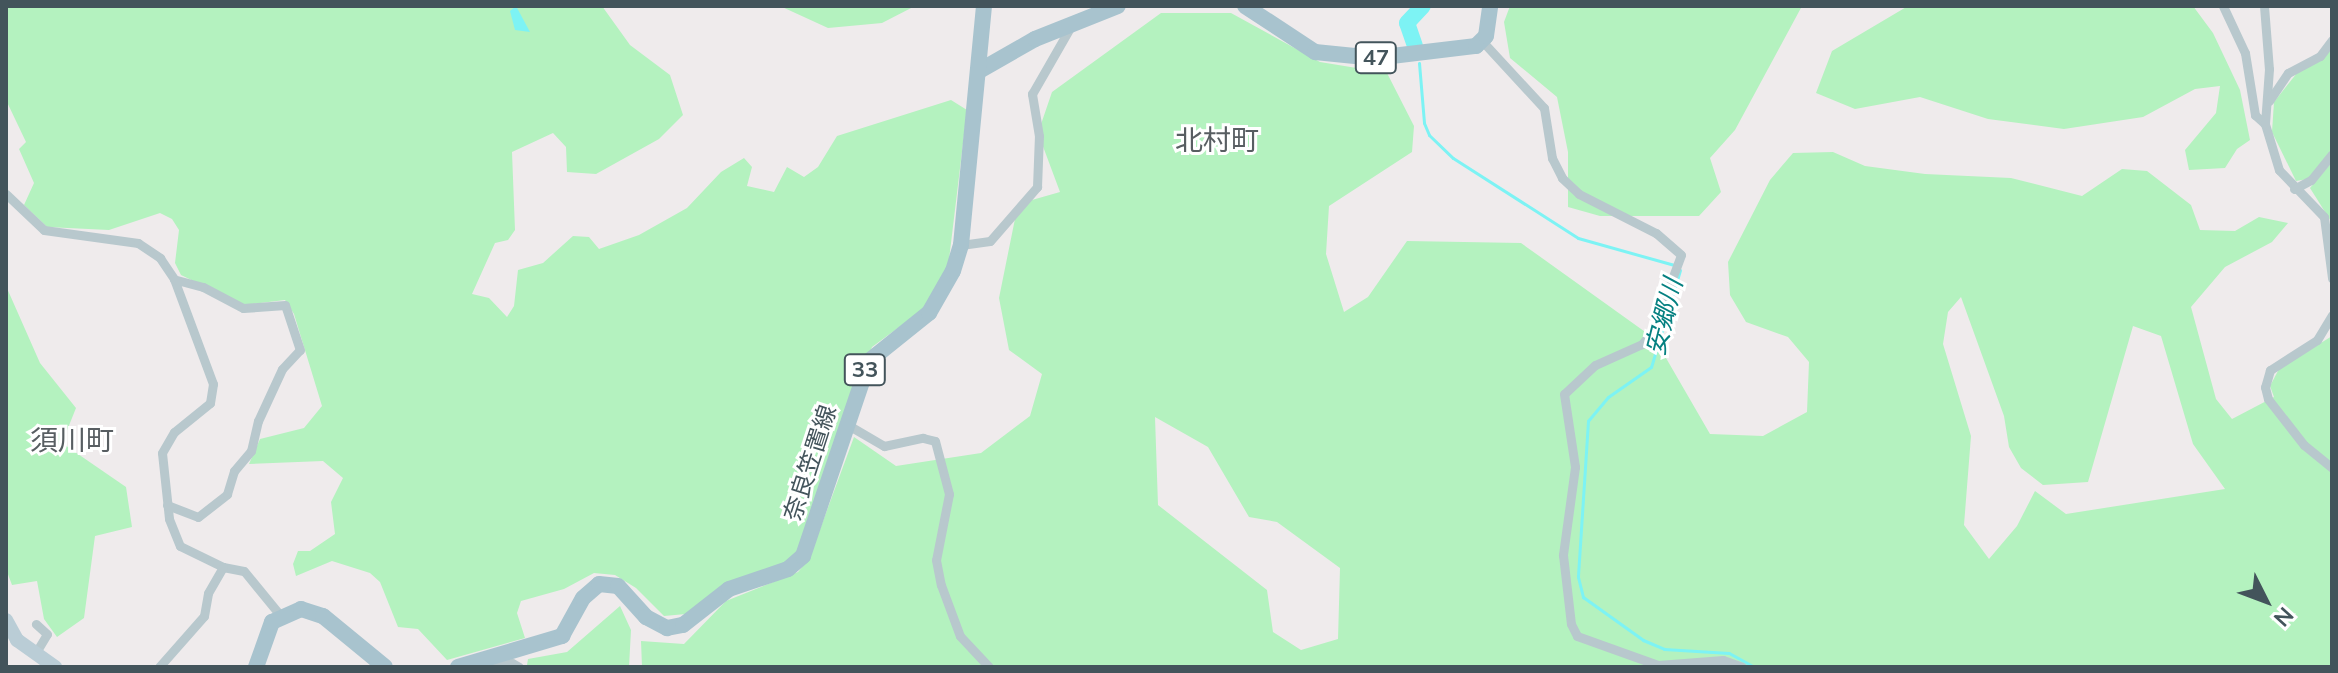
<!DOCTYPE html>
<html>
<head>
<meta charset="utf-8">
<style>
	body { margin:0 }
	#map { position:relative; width:2338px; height:673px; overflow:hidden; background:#efebec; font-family:Mulish,"Noto Sans JP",sans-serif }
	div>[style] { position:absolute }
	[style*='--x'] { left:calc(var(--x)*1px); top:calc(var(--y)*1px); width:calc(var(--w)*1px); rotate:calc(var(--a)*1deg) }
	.green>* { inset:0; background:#b4f2bf }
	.water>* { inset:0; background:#7df3f4 }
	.stream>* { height:3px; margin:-1.5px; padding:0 1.5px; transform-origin:1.5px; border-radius:1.5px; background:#7df3f4 }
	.river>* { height:16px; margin:-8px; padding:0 8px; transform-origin:8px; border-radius:8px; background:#7df3f4 }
	.street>* { height:9px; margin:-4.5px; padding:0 4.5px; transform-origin:4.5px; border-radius:4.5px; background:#b8c8cd }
	.secondary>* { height:14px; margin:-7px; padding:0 7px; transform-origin:7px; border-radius:7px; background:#bacdd6 }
	.primary>* { height:16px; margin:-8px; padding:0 8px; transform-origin:8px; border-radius:8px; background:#a8c3ce }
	span { translate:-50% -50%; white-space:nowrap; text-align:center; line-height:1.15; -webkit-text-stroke:6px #fff; paint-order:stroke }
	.shield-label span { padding:2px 6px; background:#fff; border:2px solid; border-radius:6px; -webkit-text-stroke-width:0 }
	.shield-label { font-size:22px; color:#43545b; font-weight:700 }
	.street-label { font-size:24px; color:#43545b }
	.water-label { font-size:26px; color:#058081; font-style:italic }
	.quarter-label { font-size:28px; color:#585e62 }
	.frame { position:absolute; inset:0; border:8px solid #43545b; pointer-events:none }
	.north { position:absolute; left:2226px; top:561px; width:80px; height:80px; -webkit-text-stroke:6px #fff; paint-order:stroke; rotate:132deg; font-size:22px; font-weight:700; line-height:32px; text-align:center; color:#43545b }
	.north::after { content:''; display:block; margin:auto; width:28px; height:36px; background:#43545b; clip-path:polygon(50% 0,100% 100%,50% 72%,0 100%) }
</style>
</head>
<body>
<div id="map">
	<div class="green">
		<div style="clip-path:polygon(6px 6px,602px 6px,630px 45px,670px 75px,683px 115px,659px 139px,596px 174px,567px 172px,566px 147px,553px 133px,512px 152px,515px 230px,508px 240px,495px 243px,472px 294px,489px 298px,507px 317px,514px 306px,518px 270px,543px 263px,573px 236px,589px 237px,599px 249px,639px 235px,687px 208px,721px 172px,744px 158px,752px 167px,747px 186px,774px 192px,787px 167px,804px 177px,818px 167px,837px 136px,951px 100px,967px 110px,948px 268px,925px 308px,872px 347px,803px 549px,784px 566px,686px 614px,664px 616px,636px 588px,615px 575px,594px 573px,564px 589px,521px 601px,517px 613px,525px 638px,447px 660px,418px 629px,398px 627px,380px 582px,370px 573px,332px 561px,296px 576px,293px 564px,298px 551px,310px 551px,335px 534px,331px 502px,343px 478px,323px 461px,249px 464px,260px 439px,304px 428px,322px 406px,294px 314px,285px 300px,243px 305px,181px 275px,175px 263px,179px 230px,172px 219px,160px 213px,109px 230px,47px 227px,24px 205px,34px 183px,19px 149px,26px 142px,6px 100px)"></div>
		<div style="clip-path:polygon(780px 6px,915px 6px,882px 23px,828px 28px)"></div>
		<div style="clip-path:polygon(1510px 6px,1802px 6px,1735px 130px,1710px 158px,1721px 192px,1699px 216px,1600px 216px,1568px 207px,1568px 152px,1557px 97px,1510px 58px,1504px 22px)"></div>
		<div style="clip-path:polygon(1908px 6px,2193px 6px,2213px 33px,2240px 90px,2250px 140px,2237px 149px,2225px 168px,2189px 170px,2185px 150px,2216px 113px,2220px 86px,2195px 89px,2143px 117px,2064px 129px,1988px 119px,1920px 97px,1855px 109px,1816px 93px,1832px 51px)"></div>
		<div style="clip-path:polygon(evenodd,1161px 13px,1231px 13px,1320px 62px,1387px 73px,1414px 126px,1412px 152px,1329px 206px,1326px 254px,1344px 312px,1368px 297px,1407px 241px,1521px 243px,1655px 339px,1710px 434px,1763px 436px,1807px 412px,1809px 362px,1788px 337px,1746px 322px,1730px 295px,1728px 262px,1770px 180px,1793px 153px,1833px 152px,1865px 166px,1925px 174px,2011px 178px,2082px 196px,2122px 169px,2147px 171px,2191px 205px,2200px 230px,2235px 231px,2259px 217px,2288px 223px,2272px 242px,2225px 267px,2191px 307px,2216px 399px,2232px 419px,2274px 397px,2270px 386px,2279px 369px,2332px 336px,2332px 667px,642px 667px,641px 641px,684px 644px,726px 601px,798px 572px,809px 559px,854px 437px,896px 466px,981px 453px,1030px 416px,1042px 374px,1009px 350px,999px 298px,1018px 204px,1060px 192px,1038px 133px,1052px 92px,1161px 13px,1961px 297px,2004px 416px,2009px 447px,2021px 468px,2043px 485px,2088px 482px,2133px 326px,2161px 336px,2193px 444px,2225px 489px,2066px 514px,2035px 491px,2017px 526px,1989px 559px,1964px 525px,1971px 436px,1943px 344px,1948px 312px,1961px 297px,1161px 13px,1155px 417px,1208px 447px,1249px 517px,1277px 522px,1340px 568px,1338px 639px,1301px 650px,1273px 632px,1267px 590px,1158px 505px,1155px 417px)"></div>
		<div style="clip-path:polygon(2332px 48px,2332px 149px,2308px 179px,2296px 181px,2272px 132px,2274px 102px,2297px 73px)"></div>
		<div style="clip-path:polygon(2332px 162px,2332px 223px,2310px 188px)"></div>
		<div style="clip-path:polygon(6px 286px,40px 363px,76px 408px,62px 443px,126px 487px,132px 527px,95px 536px,84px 618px,57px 637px,44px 619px,37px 581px,12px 585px,6px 569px)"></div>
		<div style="clip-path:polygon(620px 606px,631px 630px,629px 667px,527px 665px,528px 659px,567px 652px)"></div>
	</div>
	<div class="water">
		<div style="clip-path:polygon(516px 6px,530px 32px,515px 30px,510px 11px)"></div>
	</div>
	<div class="stream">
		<div style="--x:1419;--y:63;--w:60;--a:85.2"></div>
		<div style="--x:1424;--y:123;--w:13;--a:67"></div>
		<div style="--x:1429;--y:135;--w:33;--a:44"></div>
		<div style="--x:1453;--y:158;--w:148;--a:32.6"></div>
		<div style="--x:1578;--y:238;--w:100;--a:15.7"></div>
		<div style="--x:1680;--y:270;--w:101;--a:106.6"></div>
		<div style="--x:1651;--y:367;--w:52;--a:145.1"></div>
		<div style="--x:1608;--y:397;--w:31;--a:130"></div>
		<div style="--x:1588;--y:421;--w:156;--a:93.7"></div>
		<div style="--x:1578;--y:577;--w:21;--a:76"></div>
		<div style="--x:1583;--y:597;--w:74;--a:35.6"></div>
		<div style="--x:1643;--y:640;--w:23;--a:23"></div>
		<div style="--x:1664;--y:649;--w:65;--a:3.5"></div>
		<div style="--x:1729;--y:653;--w:29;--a:29"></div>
	</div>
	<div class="river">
		<div style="--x:1415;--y:46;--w:24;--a:-109"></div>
		<div style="--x:1407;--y:23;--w:23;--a:-47"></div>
	</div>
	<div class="street">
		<div style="--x:2223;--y:6;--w:52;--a:64.9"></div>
		<div style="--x:2245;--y:53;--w:63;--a:80.8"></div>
		<div style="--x:2255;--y:115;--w:13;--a:42"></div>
		<div style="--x:2265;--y:124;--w:48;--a:73.1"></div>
		<div style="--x:2279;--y:170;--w:65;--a:46.2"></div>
		<div style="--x:2324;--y:217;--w:62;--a:82.5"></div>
		<div style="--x:2264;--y:6;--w:63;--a:85.5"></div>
		<div style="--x:2269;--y:69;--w:55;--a:94.2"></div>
		<div style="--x:1483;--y:42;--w:90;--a:47.3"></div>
		<div style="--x:1544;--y:108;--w:51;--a:80.9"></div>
		<div style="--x:1552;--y:158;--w:22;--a:63"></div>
		<div style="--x:1562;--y:178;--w:23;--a:43"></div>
		<div style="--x:1579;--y:194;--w:86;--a:26.9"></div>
		<div style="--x:1656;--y:233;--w:33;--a:41"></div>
		<div style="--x:1681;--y:255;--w:80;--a:110.5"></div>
		<div style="--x:1653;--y:330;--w:18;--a:128"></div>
		<div style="--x:1642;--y:344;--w:51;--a:155.9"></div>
		<div style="--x:1595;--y:365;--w:42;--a:136.9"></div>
		<div style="--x:1564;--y:394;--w:74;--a:81.4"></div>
		<div style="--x:1575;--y:467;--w:89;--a:97.8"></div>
		<div style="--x:1563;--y:555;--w:69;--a:83.4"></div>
		<div style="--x:1571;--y:624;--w:13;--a:63"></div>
		<div style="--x:1577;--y:636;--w:86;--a:19.7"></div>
		<div style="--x:1658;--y:665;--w:65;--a:-4.4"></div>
		<div style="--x:1723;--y:660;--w:20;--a:20"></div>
		<div style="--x:2269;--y:101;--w:34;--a:-56"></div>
		<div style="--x:2288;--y:73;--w:36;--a:-28"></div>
		<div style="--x:2320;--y:56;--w:20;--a:-53"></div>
		<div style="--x:2294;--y:189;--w:19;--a:-28"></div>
		<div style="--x:2311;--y:180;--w:33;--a:-51"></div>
		<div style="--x:6;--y:194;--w:52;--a:43.5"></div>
		<div style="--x:44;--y:230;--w:95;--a:7.9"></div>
		<div style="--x:138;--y:243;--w:27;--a:34"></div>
		<div style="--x:160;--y:258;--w:25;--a:56"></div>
		<div style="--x:174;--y:279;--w:112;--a:69.6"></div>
		<div style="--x:213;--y:384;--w:19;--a:99"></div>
		<div style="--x:210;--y:403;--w:46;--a:141.1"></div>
		<div style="--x:174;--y:432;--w:24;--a:120"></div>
		<div style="--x:162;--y:453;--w:66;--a:83.9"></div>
		<div style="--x:169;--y:519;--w:29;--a:68"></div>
		<div style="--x:180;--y:546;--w:48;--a:26"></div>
		<div style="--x:223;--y:567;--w:21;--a:11"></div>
		<div style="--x:244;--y:571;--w:57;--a:50.7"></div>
		<div style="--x:961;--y:245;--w:29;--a:-8"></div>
		<div style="--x:990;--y:241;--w:72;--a:-49"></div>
		<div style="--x:1037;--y:187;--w:51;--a:-87.8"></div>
		<div style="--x:1039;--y:136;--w:43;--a:-99.5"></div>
		<div style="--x:1032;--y:94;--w:76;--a:-60.1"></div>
		<div style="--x:2332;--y:315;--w:29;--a:121"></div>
		<div style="--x:2317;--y:340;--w:56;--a:147.4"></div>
		<div style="--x:2270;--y:370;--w:18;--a:106"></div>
		<div style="--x:2265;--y:387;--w:12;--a:76"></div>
		<div style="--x:2268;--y:399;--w:58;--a:52"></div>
		<div style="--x:2304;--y:445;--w:36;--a:39"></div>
		<div style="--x:848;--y:425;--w:42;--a:30.3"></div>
		<div style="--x:884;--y:446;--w:40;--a:-12"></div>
		<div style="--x:923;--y:438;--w:12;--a:14"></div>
		<div style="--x:935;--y:441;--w:55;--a:75.2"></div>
		<div style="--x:949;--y:494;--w:67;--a:101.1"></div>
		<div style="--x:936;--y:560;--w:25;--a:79"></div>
		<div style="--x:941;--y:585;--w:54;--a:69.6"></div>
		<div style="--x:960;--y:636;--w:42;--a:46.9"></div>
		<div style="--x:167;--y:505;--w:33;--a:21"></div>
		<div style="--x:198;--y:517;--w:37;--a:-38"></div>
		<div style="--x:227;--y:494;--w:24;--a:-73"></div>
		<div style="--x:234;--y:471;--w:26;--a:-50"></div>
		<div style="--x:251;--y:451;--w:31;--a:-77"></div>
		<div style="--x:258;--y:421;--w:57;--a:-65.2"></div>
		<div style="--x:282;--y:369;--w:26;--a:-47"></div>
		<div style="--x:300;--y:350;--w:47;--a:-108.4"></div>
		<div style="--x:285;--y:305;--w:42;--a:175.9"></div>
		<div style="--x:243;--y:308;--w:45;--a:-152.3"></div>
		<div style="--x:203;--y:287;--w:30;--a:-165"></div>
		<div style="--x:35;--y:654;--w:23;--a:-59"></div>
		<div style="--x:47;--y:634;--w:15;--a:-138"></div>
		<div style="--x:159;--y:667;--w:68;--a:-48.6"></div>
		<div style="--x:204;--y:616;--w:23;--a:-80"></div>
		<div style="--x:208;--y:593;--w:30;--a:-60"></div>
		<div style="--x:489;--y:667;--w:23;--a:-10"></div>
		<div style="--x:512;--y:663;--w:8;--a:30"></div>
	</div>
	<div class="secondary">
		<div style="--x:6;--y:620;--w:23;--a:61"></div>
		<div style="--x:17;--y:640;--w:47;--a:35.4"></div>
	</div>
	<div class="primary">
		<div style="--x:1245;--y:6;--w:84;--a:33.3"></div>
		<div style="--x:1315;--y:52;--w:60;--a:5.7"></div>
		<div style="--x:1375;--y:58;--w:102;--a:-6.8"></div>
		<div style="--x:1476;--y:46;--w:14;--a:-45"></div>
		<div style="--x:1486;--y:36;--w:30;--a:-82"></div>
		<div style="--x:979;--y:71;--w:64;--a:-29.7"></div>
		<div style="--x:1035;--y:39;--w:89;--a:-21.7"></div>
		<div style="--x:256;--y:667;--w:48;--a:-70.4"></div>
		<div style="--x:272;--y:622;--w:32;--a:-24"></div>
		<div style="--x:301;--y:609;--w:23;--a:18"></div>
		<div style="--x:323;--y:616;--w:80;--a:39.4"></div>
		<div style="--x:458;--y:667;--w:109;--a:-16.6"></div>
		<div style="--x:562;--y:636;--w:43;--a:-61.1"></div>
		<div style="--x:583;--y:598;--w:21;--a:-41"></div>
		<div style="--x:599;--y:584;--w:19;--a:6"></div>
		<div style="--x:618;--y:586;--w:42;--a:47.9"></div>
		<div style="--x:646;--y:617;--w:24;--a:28"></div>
		<div style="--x:667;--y:628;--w:16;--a:-11"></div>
		<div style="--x:683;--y:625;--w:58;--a:-38"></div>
		<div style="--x:729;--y:589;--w:62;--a:-18.7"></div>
		<div style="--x:788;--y:569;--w:20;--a:-41"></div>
		<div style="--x:803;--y:556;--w:206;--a:-71.3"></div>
		<div style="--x:869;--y:361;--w:77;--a:-38.7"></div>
		<div style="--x:929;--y:313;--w:48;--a:-60.3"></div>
		<div style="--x:953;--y:271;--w:27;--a:-73"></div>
		<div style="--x:961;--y:245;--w:240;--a:-84.5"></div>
	</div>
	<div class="shield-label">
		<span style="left:1376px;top:58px">47</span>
		<span style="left:865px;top:370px">33</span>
	</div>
	<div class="street-label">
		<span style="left:810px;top:463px;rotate:-72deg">奈良笠置線</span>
	</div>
	<div class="water-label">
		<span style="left:1664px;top:317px;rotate:-76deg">安郷川</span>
	</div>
	<div class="quarter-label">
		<span style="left:1217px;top:140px">北村町</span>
		<span style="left:72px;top:440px">須川町</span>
	</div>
	<div class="frame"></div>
	<div class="north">N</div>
</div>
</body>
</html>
